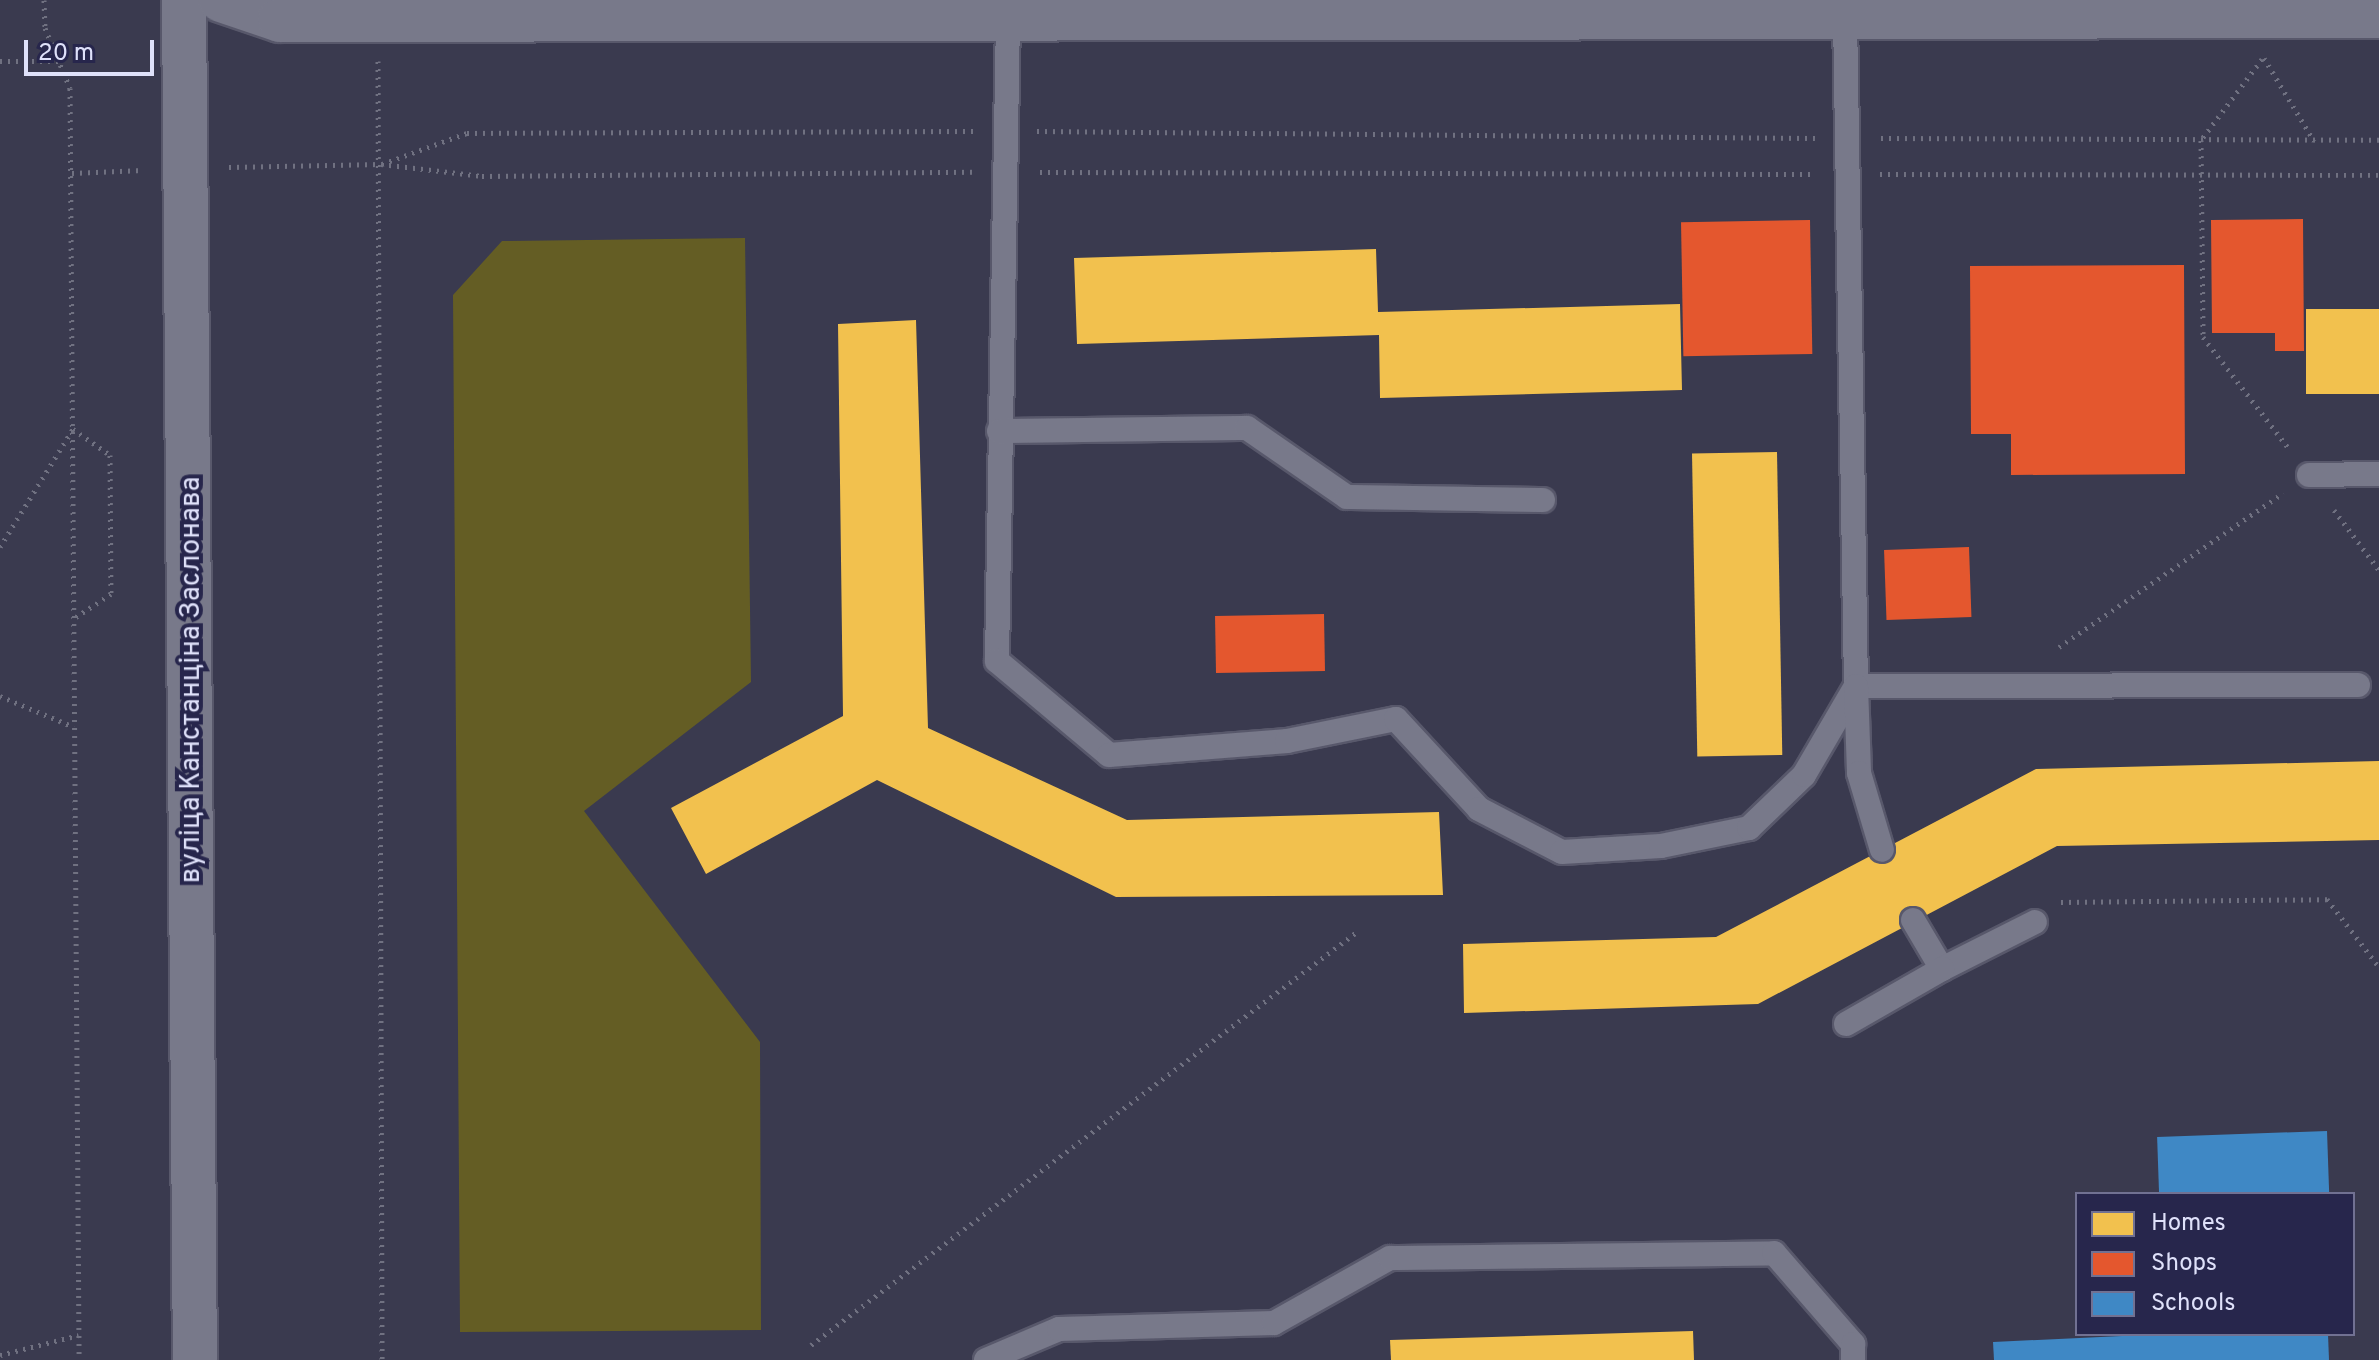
<!DOCTYPE html>
<html>
<head>
<meta charset="utf-8">
<style>
	body { margin:0 }
	#map { position:relative; width:2379px; height:1360px; overflow:hidden; background:#3a3a4f; font-family:Overpass,sans-serif }
	div>[style] { position:absolute }
	[style*='--x'] { left:calc(var(--x)*1px); top:calc(var(--y)*1px); width:calc(var(--w)*1px); rotate:calc(var(--a)*1deg) }
	.green>* { inset:0; background:#645d24 }
	.homes>* { inset:0; background:#f2c14e; transform-origin:0 0 }
	.shops>* { inset:0; background:#e4572e; transform-origin:0 0 }
	.schools>* { inset:0; background:#3f88c5; transform-origin:0 0 }
	.path>* { height:5px; margin-top:-2.5px; transform-origin:0; background:repeating-linear-gradient(90deg,#707181 0 2px,transparent 0 8px) }
	.roads { filter:drop-shadow(2px 0 #58586b) drop-shadow(-2px 0 #58586b) drop-shadow(0 2px #58586b) drop-shadow(0 -2px #58586b) }
	.service>* { height:24px; margin:-12px; padding:0 12px; transform-origin:12px; border-radius:12px; background:#78798a }
	.secondary>* { height:44px; margin:-22px; padding:0 22px; transform-origin:22px; border-radius:22px; background:#78798a }
	span { translate:-50% -50%; white-space:nowrap; text-align:center; line-height:1.15; -webkit-text-stroke:8px #27264c; paint-order:stroke }
	.street-label { font-size:28px; color:#dfe1fa }
	.legend { position:absolute; left:2075px; top:1192px; width:280px; height:144px; box-sizing:border-box; background:#27264c; border:2px solid #717192; margin:0; padding:10px 14px; list-style:none; font-size:24px; color:#dfe1fa }
	.legend li { display:flex; align-items:center; gap:16px; height:40px }
	.legend b { width:40px; border:2px solid #717192 }
	.scale { position:absolute; left:24px; top:40px; width:130px; height:36px; box-sizing:border-box; border:4px solid #dfe1fa; border-top:0; padding-left:10px; font-size:24px; line-height:28px; white-space:nowrap; color:#dfe1fa; -webkit-text-stroke:6px #27264c; paint-order:stroke }
</style>
</head>
<body>
<div id="map">
	<div class="green">
		<div style="clip-path:polygon(745px 238px,751px 682px,584px 811px,760px 1042px,761px 1330px,460px 1332px,453px 295px,502px 241px)"></div>
	</div>
	<div class="homes">
		<div style="clip-path:polygon(1376px 249px,1378px 312px,1680px 304px,1682px 390px,1380px 398px,1379px 335px,1077px 344px,1074px 258px)"></div>
		<div style="left:2379px;top:309px;width:85px;height:73px;rotate:90deg"></div>
		<div style="clip-path:polygon(916px 320px,928px 728px,1127px 820px,1439px 812px,1443px 895px,1116px 897px,877px 780px,706px 874px,671px 808px,843px 716px,838px 324px)"></div>
		<div style="left:1777px;top:452px;width:303px;height:85px;rotate:89deg"></div>
		<div style="clip-path:polygon(2379px 761px,2379px 840px,2057px 846px,1758px 1004px,1464px 1013px,1463px 944px,1716px 937px,2036px 769px)"></div>
		<div style="clip-path:polygon(1693px 1331px,1694px 1360px,1391px 1360px,1390px 1340px)"></div>
	</div>
	<div class="shops">
		<div style="clip-path:polygon(2303px 219px,2304px 351px,2275px 351px,2275px 333px,2212px 333px,2211px 220px)"></div>
		<div style="left:1810px;top:220px;width:134px;height:129px;rotate:89deg"></div>
		<div style="clip-path:polygon(2184px 265px,2185px 474px,2011px 475px,2011px 434px,1971px 434px,1970px 266px)"></div>
		<div style="left:1969px;top:547px;width:70px;height:85px;rotate:88deg"></div>
		<div style="left:1324px;top:614px;width:57px;height:109px;rotate:89deg"></div>
	</div>
	<div class="schools">
		<div style="left:2327px;top:1131px;width:63px;height:170px;rotate:88deg"></div>
		<div style="clip-path:polygon(2164px 1334px,2328px 1334px,2329px 1360px,1994px 1360px,1993px 1342px)"></div>
	</div>
	<div class="path">
		<div style="--x:44;--y:0;--w:28;--a:88"></div>
		<div style="--x:45;--y:28;--w:65;--a:67.4"></div>
		<div style="--x:70;--y:88;--w:1272;--a:89.59"></div>
		<div style="--x:2264;--y:58;--w:97;--a:58.9"></div>
		<div style="--x:2262;--y:59;--w:101;--a:127"></div>
		<div style="--x:2201;--y:140;--w:197;--a:89.4"></div>
		<div style="--x:2203;--y:337;--w:143;--a:52.4"></div>
		<div style="--x:0;--y:61;--w:59;--a:0"></div>
		<div style="--x:378;--y:61;--w:1299;--a:89.82"></div>
		<div style="--x:1037;--y:131;--w:778;--a:0.52"></div>
		<div style="--x:1881;--y:138;--w:498;--a:0.2"></div>
		<div style="--x:382;--y:164;--w:90;--a:-20"></div>
		<div style="--x:467;--y:133;--w:508;--a:-0.23"></div>
		<div style="--x:229;--y:167;--w:152;--a:-1.1"></div>
		<div style="--x:381;--y:164;--w:102;--a:6.8"></div>
		<div style="--x:482;--y:176;--w:492;--a:-0.5"></div>
		<div style="--x:1040;--y:172;--w:774;--a:0.15"></div>
		<div style="--x:72;--y:173;--w:71;--a:-2.4"></div>
		<div style="--x:1880;--y:174;--w:499;--a:0.1"></div>
		<div style="--x:2334;--y:510;--w:75;--a:53.1"></div>
		<div style="--x:0;--y:547;--w:139;--a:-58.3"></div>
		<div style="--x:73;--y:429;--w:45;--a:35.1"></div>
		<div style="--x:110;--y:455;--w:139;--a:89.6"></div>
		<div style="--x:111;--y:594;--w:45;--a:146.7"></div>
		<div style="--x:2059;--y:647;--w:272;--a:-34.5"></div>
		<div style="--x:0;--y:696;--w:80;--a:22.7"></div>
		<div style="--x:2061;--y:902;--w:266;--a:-0.6"></div>
		<div style="--x:2327;--y:899;--w:86;--a:52.6"></div>
		<div style="--x:811;--y:1345;--w:686;--a:-37.12"></div>
		<div style="--x:0;--y:1355;--w:81;--a:-14.2"></div>
	</div>
	<div class="roads">
		<div class="service">
			<div style="--x:1845;--y:16;--w:670;--a:89.06"></div>
			<div style="--x:1856;--y:686;--w:502;--a:-0.11"></div>
			<div style="--x:1008;--y:17;--w:644;--a:90.98"></div>
			<div style="--x:997;--y:661;--w:146;--a:40"></div>
			<div style="--x:1109;--y:755;--w:179;--a:-4.5"></div>
			<div style="--x:1287;--y:741;--w:111;--a:-11.4"></div>
			<div style="--x:1396;--y:719;--w:122;--a:47.3"></div>
			<div style="--x:1479;--y:809;--w:93;--a:27.4"></div>
			<div style="--x:1562;--y:852;--w:99;--a:-3.5"></div>
			<div style="--x:1661;--y:846;--w:90;--a:-11.6"></div>
			<div style="--x:1749;--y:828;--w:76;--a:-43.9"></div>
			<div style="--x:1804;--y:775;--w:103;--a:-59.7"></div>
			<div style="--x:999;--y:431;--w:248;--a:-0.7"></div>
			<div style="--x:1247;--y:428;--w:121;--a:34.6"></div>
			<div style="--x:1347;--y:497;--w:196;--a:0.9"></div>
			<div style="--x:2309;--y:475;--w:70;--a:-0.8"></div>
			<div style="--x:1856;--y:686;--w:87;--a:88"></div>
			<div style="--x:1859;--y:773;--w:80;--a:73.4"></div>
			<div style="--x:1913;--y:920;--w:57;--a:59.4"></div>
			<div style="--x:1942;--y:969;--w:104;--a:-26.8"></div>
			<div style="--x:1846;--y:1024;--w:111;--a:-29.8"></div>
			<div style="--x:986;--y:1360;--w:79;--a:-23"></div>
			<div style="--x:1059;--y:1329;--w:215;--a:-1.6"></div>
			<div style="--x:1274;--y:1323;--w:133;--a:-29.3"></div>
			<div style="--x:1390;--y:1258;--w:384;--a:-0.7"></div>
			<div style="--x:1774;--y:1253;--w:121;--a:49"></div>
			<div style="--x:1853;--y:1344;--w:16;--a:90"></div>
		</div>
		<div class="secondary">
			<div style="--x:184;--y:0;--w:1360;--a:89.54"></div>
			<div style="--x:221;--y:0;--w:62;--a:18.7"></div>
			<div style="--x:280;--y:20;--w:2099;--a:-0.11"></div>
		</div>
	</div>
	<div class="street-label">
		<span style="left:192px;top:680px;rotate:-90deg">вуліца Канстанціна Заслонава</span>
	</div>
	<ul class="legend">
	<li><b style="height:22px;background:#f2c14e"></b>Homes</li>
	<li><b style="height:22px;background:#e4572e"></b>Shops</li>
	<li><b style="height:22px;background:#3f88c5"></b>Schools</li>
	</ul>
	<div class="scale">20 m</div>
</div>
</body>
</html>
